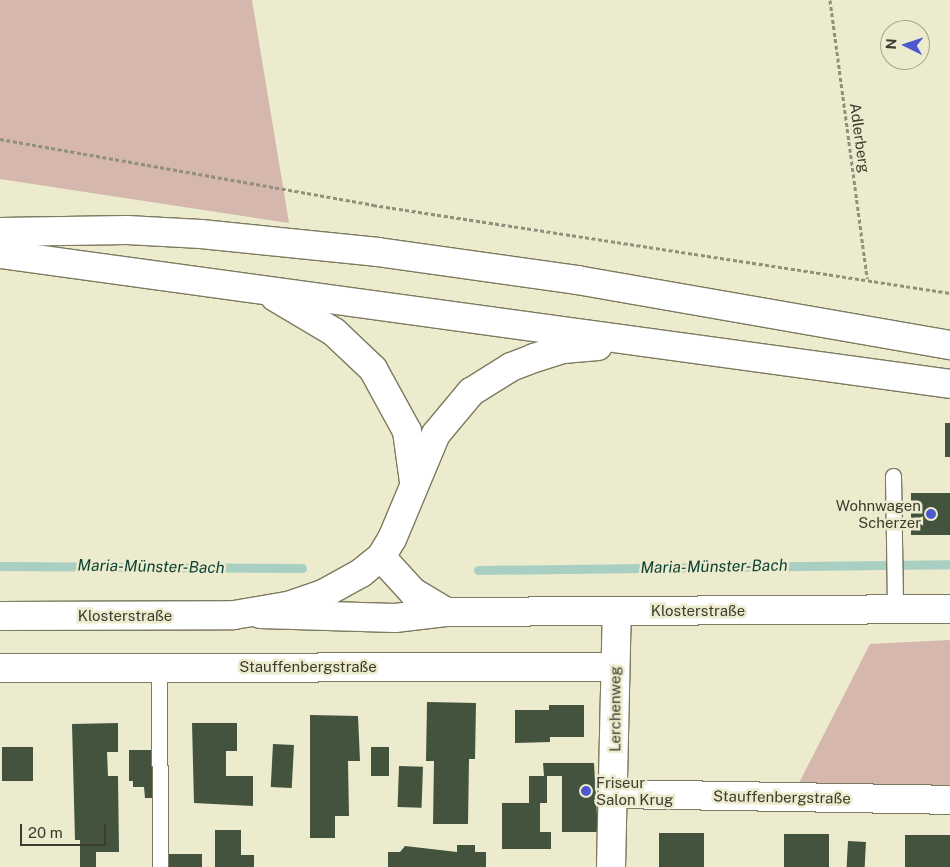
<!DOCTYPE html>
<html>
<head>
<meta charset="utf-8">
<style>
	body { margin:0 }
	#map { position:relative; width:950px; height:867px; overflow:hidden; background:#ecebcd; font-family:"Public Sans",sans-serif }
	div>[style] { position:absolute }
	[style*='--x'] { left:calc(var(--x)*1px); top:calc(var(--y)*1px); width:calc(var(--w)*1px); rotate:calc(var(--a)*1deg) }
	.green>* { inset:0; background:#d5b7ae }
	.stream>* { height:9px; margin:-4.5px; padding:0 4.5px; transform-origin:4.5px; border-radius:4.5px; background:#a8cfc1 }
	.building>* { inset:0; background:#43533e; transform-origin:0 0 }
	.path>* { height:3px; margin-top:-1.5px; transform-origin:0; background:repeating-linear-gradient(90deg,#91907c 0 4px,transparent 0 6.5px) }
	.roads { filter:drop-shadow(1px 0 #7c7a5f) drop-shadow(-1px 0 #7c7a5f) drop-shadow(0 1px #7c7a5f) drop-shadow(0 -1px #7c7a5f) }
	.lane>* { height:15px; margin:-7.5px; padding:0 7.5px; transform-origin:7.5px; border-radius:7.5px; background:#fff }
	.street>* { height:28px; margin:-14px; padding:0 14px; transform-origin:14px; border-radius:14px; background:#fff }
	.secondary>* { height:28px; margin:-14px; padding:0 14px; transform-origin:14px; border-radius:14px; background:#fff }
	.dots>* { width:14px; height:14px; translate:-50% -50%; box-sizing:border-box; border:2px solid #ecebcd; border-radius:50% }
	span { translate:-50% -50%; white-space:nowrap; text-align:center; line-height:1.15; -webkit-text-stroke:5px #ecebcd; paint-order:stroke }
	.street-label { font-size:15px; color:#3c3b30 }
	.poi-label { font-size:15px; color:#3c3b30 }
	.right { translate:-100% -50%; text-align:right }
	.left { translate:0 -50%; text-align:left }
	.water-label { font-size:16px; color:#0c4335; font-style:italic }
	.north { position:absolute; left:880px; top:20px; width:50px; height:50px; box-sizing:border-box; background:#ecebcd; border:1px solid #a6a58e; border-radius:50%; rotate:274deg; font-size:14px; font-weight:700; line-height:20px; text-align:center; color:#3c3b30 }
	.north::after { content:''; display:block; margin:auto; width:18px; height:22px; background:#4c59ce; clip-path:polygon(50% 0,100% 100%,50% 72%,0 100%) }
	.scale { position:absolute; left:20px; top:824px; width:86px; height:22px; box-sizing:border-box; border:2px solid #3c3b30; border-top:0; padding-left:6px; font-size:15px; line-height:18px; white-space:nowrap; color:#3c3b30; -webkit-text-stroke:4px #ecebcd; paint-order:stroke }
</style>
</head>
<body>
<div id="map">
	<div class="green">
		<div style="clip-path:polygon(0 0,252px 0,289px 223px,0 179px)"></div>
		<div style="clip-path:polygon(950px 640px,950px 789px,797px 787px,870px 644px)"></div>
	</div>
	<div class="stream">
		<div style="--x:0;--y:566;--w:302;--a:0.4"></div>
		<div style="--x:478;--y:570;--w:472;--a:-0.7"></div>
	</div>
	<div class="building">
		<div style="left:945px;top:423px;width:5px;height:34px"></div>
		<div style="left:950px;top:493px;width:42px;height:39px;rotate:90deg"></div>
		<div style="clip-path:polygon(427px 702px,476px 703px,475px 759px,469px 759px,468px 824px,433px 824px,434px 761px,426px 761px)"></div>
		<div style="clip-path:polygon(549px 705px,584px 705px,584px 737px,550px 737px,550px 742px,515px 743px,515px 710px,549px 710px)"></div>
		<div style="clip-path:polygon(310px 715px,358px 716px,360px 761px,348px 761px,349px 816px,335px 816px,335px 838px,310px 838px)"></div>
		<div style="clip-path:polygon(118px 723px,118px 752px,107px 752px,108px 776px,118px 776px,119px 852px,96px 852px,96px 867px,80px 867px,80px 840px,75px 840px,72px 724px)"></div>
		<div style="clip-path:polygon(192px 723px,237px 723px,237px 751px,226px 751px,226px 776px,253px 776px,253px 806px,194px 803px)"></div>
		<div style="left:273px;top:744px;width:21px;height:43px;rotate:3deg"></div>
		<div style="left:2px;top:747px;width:31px;height:34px"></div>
		<div style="left:371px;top:747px;width:18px;height:29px"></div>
		<div style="clip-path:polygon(129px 750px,156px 750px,156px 798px,145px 798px,144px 787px,133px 787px,133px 781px,129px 781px)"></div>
		<div style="clip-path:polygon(543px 763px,594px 763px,598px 832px,562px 832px,562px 776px,547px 776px,547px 803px,540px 803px,540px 832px,551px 832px,551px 849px,502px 849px,502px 803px,529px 803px,529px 776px,544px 776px)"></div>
		<div style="left:399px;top:766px;width:24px;height:41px;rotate:2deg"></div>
		<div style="clip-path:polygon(215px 830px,241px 830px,241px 855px,254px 855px,254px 867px,215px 867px)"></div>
		<div style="left:659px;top:833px;width:45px;height:34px"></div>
		<div style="left:784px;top:834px;width:45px;height:33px"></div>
		<div style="left:905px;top:835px;width:45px;height:32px"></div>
		<div style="left:848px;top:841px;width:18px;height:26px;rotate:3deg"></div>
		<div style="clip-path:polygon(457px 845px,475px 845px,475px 852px,486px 852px,486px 867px,388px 867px,388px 852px,400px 852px,405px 846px,457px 852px)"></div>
		<div style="left:169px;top:854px;width:33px;height:13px"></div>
	</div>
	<div class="path">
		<div style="--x:830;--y:0;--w:281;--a:82.4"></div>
		<div style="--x:0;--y:139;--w:379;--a:10"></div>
		<div style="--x:373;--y:205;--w:584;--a:8.67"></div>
	</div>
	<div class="roads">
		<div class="lane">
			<div style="--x:893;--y:476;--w:134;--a:89.1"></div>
			<div style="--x:159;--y:667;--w:200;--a:89.7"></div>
		</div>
		<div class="street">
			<div style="--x:381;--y:557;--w:47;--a:47.6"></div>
			<div style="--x:413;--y:592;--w:39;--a:31"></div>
			<div style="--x:260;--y:614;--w:135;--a:1.7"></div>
			<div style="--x:395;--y:618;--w:51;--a:-6.7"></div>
			<div style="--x:446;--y:612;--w:504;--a:-0.34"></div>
			<div style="--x:0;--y:668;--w:615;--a:-0.09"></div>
			<div style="--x:615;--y:794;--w:335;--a:1"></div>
			<div style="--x:611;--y:867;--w:256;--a:-88.7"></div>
		</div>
		<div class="secondary">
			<div style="--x:0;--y:232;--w:127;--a:-0.9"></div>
			<div style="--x:127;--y:230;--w:74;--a:3.1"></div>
			<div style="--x:201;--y:234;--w:178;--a:5.8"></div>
			<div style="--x:378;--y:252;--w:201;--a:8"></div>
			<div style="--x:577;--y:280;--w:379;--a:9.9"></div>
			<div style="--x:0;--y:254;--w:959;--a:7.79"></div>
			<div style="--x:275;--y:297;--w:69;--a:30.7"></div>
			<div style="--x:334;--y:332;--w:54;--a:43.5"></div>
			<div style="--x:373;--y:369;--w:71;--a:61.3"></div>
			<div style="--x:407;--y:431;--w:51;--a:82.2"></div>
			<div style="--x:0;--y:616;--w:234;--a:-0.2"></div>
			<div style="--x:234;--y:615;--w:55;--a:-9.5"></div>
			<div style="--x:288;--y:606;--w:37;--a:-19"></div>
			<div style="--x:323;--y:594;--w:43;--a:-28.9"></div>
			<div style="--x:361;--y:573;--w:26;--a:-39"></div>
			<div style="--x:381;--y:557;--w:21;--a:-59"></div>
			<div style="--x:392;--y:539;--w:114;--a:-67.3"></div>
			<div style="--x:436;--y:434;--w:55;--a:-50.2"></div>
			<div style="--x:471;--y:392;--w:47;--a:-32"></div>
			<div style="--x:511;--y:367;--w:25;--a:-21"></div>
			<div style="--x:534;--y:358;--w:30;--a:-17"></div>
			<div style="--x:563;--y:349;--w:35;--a:-5"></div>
		</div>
	</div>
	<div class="dots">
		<div style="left:931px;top:514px;background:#4c59ce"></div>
		<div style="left:586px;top:791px;background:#4c59ce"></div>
	</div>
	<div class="street-label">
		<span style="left:860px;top:138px;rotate:82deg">Adlerberg</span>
		<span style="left:698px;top:611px">Klosterstraße</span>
		<span style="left:125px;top:616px">Klosterstraße</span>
		<span style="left:308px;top:667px">Stauffenbergstraße</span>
		<span style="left:615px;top:709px;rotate:-90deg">Lerchenweg</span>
		<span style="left:782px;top:797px;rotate:1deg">Stauffenbergstraße</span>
	</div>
	<div class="poi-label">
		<span class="right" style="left:921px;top:514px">Wohnwagen<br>Scherzer</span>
		<span class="left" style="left:596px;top:791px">Friseur<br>Salon Krug</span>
	</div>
	<div class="water-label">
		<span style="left:151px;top:567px;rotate:1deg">Maria-Münster-Bach</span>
		<span style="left:714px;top:567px;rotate:-1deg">Maria-Münster-Bach</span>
	</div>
	<div class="north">N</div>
	<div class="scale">20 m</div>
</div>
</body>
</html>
